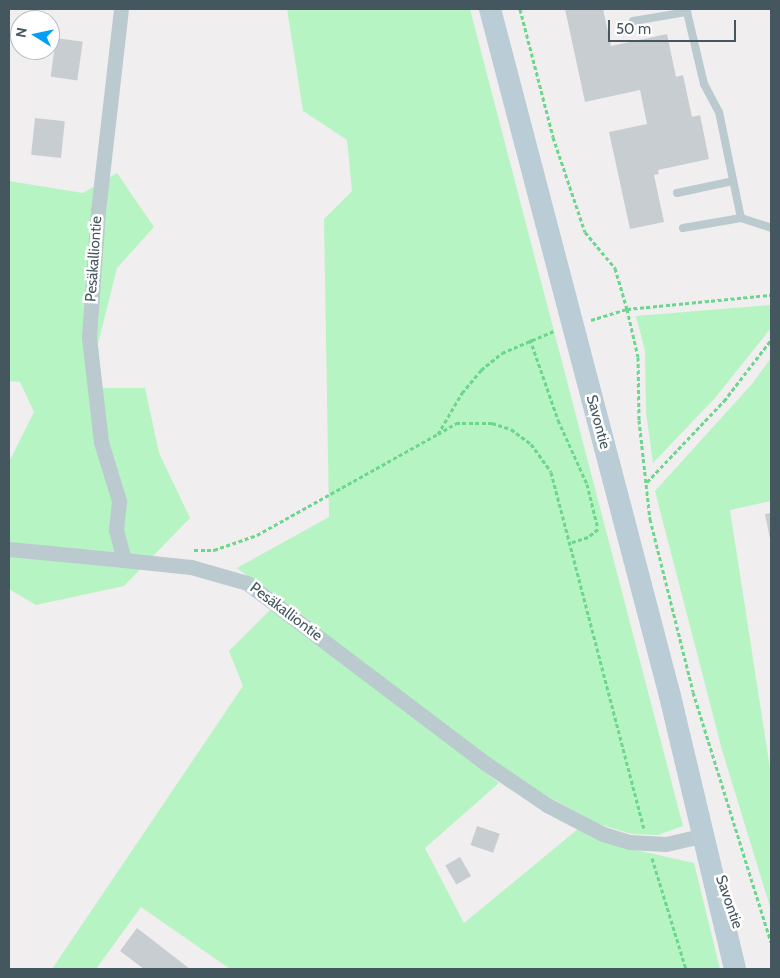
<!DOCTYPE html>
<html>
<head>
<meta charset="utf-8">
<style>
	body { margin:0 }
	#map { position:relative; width:780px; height:978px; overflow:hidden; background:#f1eeef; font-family:Cabin,sans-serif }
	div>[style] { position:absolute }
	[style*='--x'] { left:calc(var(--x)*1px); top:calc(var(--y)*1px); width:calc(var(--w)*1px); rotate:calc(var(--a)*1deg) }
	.green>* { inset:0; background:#b7f4c3 }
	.building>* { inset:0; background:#c8cdd2; transform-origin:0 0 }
	.path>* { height:3px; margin-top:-1.5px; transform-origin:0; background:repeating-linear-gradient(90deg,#6bd68c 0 4px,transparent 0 6.5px) }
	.lane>* { height:8px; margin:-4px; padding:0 4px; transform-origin:4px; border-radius:4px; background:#bacacf }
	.street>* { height:15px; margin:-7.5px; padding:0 7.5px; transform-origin:7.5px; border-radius:7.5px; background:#bacacf }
	.secondary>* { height:22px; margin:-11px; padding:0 11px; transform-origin:11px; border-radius:11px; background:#baccd5 }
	span { translate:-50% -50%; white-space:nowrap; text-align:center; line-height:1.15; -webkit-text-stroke:5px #fff; paint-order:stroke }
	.street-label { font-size:15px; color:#44575e }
	.frame { position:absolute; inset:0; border:10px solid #44575e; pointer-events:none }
	.north { position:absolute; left:10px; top:10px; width:50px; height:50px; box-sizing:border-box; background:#fff; border:1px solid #b4bcbf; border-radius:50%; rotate:280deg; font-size:14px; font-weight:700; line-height:20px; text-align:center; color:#44575e }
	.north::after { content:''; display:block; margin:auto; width:18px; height:22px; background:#039ef6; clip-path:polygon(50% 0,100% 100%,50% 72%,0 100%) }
	.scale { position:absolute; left:608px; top:20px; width:128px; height:22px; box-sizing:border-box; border:2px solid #44575e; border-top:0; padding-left:6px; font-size:15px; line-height:18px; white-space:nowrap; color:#44575e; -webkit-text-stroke:4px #fff; paint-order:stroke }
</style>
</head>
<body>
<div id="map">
	<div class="green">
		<div style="clip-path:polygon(287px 9px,470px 9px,683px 826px,658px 835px,631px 834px,599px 824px,547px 796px,474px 748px,237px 568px,329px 517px,324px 219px,352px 191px,347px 140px,303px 111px)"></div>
		<div style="clip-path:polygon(117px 173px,154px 227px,117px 268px,98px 344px,102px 388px,145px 388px,159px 453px,190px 518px,124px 586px,36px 605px,9px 589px,9px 462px,34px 412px,20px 382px,9px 381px,9px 181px,83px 193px)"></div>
		<div style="clip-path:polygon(771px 305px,771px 328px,715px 398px,653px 463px,646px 412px,645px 351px,636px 316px)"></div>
		<div style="clip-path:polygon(771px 358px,771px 501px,730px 510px,771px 775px,771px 910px,722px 750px,655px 491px,752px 384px)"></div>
		<div style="clip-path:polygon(272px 608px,499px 783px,425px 848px,464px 923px,578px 829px,609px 844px,694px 863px,720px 969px,230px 969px,141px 907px,96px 969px,52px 969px,243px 686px,229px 651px)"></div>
	</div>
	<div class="building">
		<div style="clip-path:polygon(565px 9px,603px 9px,611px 46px,667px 34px,676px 77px,683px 75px,692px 117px,700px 115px,709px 159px,658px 170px,659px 174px,654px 175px,664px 222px,630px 229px,609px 132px,647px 124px,640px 90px,585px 102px)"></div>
		<div style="left:56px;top:38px;width:27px;height:39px;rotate:8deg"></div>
		<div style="left:35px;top:118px;width:30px;height:37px;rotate:6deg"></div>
		<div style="clip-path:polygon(771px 513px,771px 539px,770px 539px,765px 514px)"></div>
		<div style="left:477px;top:826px;width:24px;height:20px;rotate:19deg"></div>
		<div style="left:460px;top:857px;width:22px;height:17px;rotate:60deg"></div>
		<div style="clip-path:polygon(137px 928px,190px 969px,144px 969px,120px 951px)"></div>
	</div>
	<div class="path">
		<div style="--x:520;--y:9;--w:132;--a:75.5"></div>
		<div style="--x:553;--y:137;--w:100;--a:71.4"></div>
		<div style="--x:585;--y:232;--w:47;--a:50.2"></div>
		<div style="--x:615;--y:268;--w:43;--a:73.7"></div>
		<div style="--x:627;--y:309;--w:49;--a:77.1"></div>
		<div style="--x:638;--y:357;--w:63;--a:89.1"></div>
		<div style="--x:639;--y:420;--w:100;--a:83.7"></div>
		<div style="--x:650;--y:519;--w:178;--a:76"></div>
		<div style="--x:693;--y:692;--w:262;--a:72.7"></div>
		<div style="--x:591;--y:320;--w:38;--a:-17"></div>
		<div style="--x:627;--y:309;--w:145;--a:-5.6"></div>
		<div style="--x:530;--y:339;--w:86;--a:70.9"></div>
		<div style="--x:558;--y:420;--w:70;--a:65.6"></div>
		<div style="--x:587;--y:484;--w:46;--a:76.3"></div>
		<div style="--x:598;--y:529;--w:13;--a:141"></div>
		<div style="--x:588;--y:537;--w:19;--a:162"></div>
		<div style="--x:438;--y:434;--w:21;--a:-31"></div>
		<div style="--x:456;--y:423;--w:36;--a:0"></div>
		<div style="--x:492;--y:423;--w:20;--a:18"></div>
		<div style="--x:511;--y:429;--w:25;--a:37"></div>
		<div style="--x:531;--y:444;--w:34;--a:54"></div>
		<div style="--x:551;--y:472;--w:368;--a:75.4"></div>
		<div style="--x:647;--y:482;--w:112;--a:-46.5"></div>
		<div style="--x:724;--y:401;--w:77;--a:-52.4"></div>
		<div style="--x:194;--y:550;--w:20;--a:0"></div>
		<div style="--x:214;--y:550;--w:46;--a:-19.2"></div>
		<div style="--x:257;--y:535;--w:207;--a:-29.2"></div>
		<div style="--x:438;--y:434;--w:48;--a:-59.7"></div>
		<div style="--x:462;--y:393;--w:30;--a:-50"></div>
		<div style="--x:481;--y:370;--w:27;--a:-39"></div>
		<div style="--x:502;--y:353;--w:56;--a:-22.9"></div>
		<div style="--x:652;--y:858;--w:116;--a:73"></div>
	</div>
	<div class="lane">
		<div style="--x:633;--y:21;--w:55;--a:-9.5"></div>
		<div style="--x:687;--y:12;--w:74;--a:76.7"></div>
		<div style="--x:704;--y:84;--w:32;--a:62"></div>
		<div style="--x:719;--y:112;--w:108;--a:78.3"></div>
		<div style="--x:741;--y:218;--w:32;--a:18"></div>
		<div style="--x:677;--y:193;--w:57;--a:-12.1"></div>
		<div style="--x:683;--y:228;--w:59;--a:-9.8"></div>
	</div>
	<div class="street">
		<div style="--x:121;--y:9;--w:203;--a:96.5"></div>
		<div style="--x:98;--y:211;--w:127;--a:94.1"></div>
		<div style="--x:89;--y:338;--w:105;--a:83.4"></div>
		<div style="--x:101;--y:442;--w:62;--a:73"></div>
		<div style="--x:119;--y:501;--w:29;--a:96"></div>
		<div style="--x:116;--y:530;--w:31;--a:75"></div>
		<div style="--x:124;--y:560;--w:67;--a:6"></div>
		<div style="--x:191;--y:567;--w:58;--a:15.9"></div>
		<div style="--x:247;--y:583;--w:298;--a:37.1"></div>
		<div style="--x:485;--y:763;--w:75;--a:34.1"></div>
		<div style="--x:547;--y:805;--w:63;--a:27.4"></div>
		<div style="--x:603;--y:834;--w:27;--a:17"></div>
		<div style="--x:629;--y:842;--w:37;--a:3"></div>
		<div style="--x:666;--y:844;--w:40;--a:-13"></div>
		<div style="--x:9;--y:549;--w:116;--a:5.5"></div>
	</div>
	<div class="secondary">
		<div style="--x:490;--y:9;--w:710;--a:75.32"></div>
		<div style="--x:670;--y:696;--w:281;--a:76.6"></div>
	</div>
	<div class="street-label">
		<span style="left:94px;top:259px;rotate:-86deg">Pesäkalliontie</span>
		<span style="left:598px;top:422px;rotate:75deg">Savontie</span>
		<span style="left:286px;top:612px;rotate:37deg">Pesäkalliontie</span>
		<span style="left:729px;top:902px;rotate:71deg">Savontie</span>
	</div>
	<div class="frame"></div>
	<div class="north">N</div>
	<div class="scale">50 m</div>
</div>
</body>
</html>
